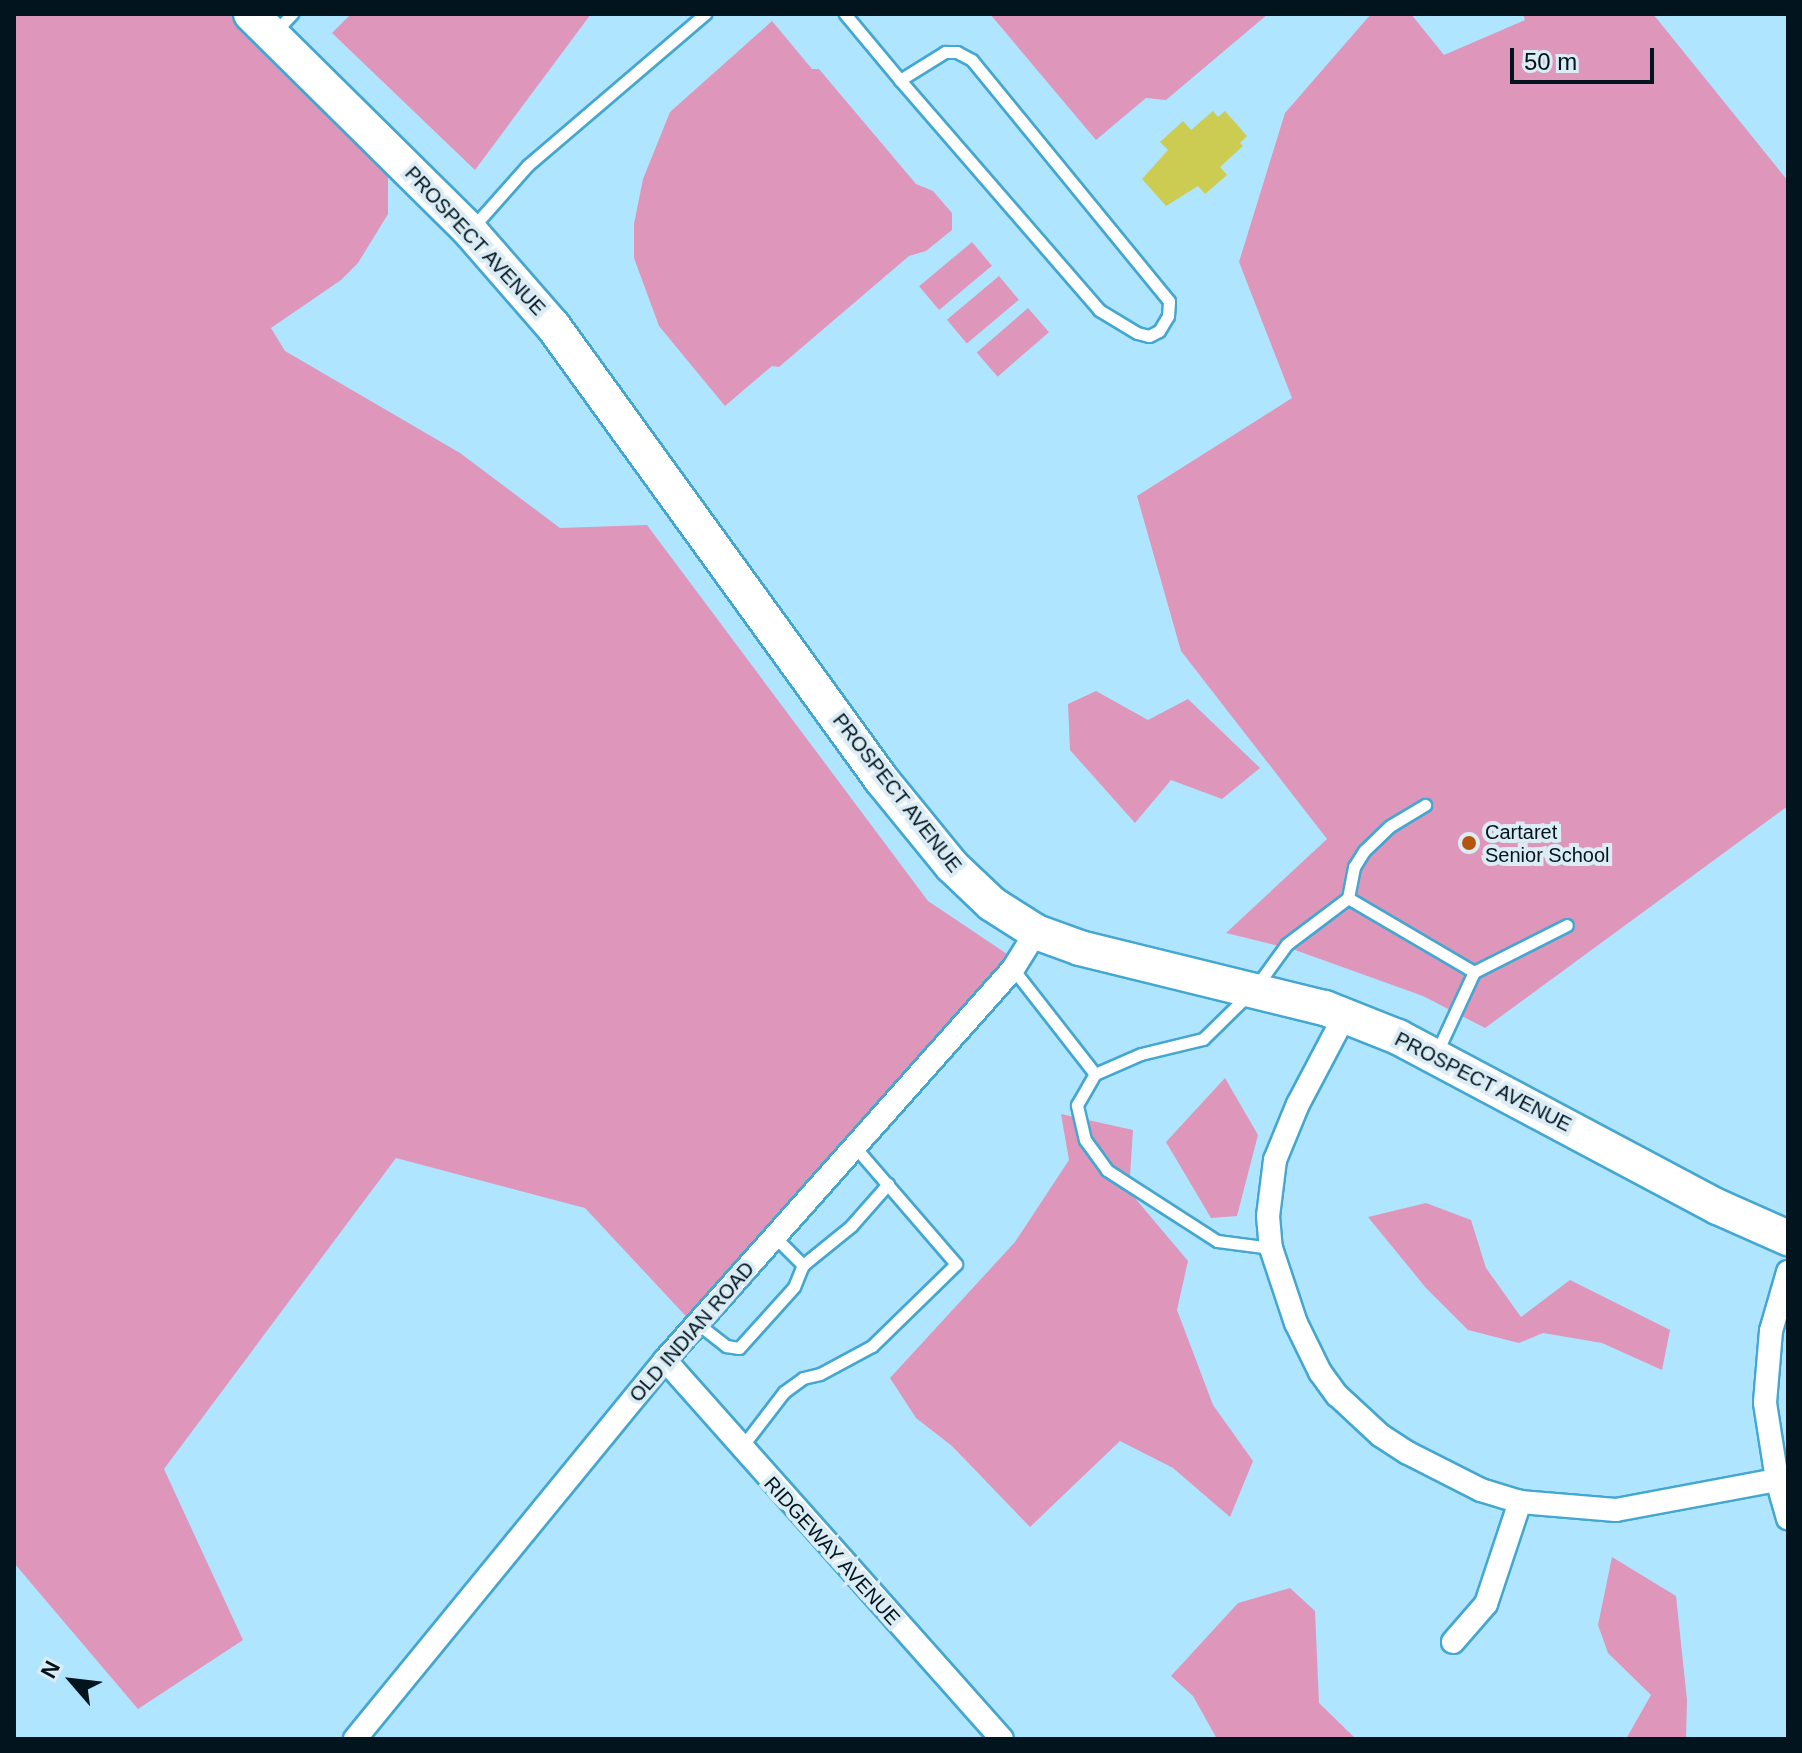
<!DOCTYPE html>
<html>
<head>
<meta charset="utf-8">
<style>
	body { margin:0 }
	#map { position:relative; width:1802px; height:1753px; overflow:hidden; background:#b0e5ff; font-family:Helvetica,sans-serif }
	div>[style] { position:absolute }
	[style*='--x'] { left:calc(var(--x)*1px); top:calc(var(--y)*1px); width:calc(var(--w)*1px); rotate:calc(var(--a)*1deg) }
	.green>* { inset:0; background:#de97ba; transform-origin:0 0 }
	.building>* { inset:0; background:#cccc52 }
	.roads { filter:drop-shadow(2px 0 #44a7d0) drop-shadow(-2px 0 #44a7d0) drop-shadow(0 2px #44a7d0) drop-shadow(0 -2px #44a7d0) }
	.lane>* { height:11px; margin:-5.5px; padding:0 5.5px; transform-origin:5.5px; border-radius:5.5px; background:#fff }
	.street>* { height:22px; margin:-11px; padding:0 11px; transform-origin:11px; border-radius:11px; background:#fff }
	.primary>* { height:34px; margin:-17px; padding:0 17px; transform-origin:17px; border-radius:17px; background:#fff }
	.dots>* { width:22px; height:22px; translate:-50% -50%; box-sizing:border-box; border:4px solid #dbecf5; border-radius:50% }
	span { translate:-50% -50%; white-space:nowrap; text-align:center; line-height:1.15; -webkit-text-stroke:8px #dbecf5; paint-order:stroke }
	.street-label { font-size:20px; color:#02151e }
	.poi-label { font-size:20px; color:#02151e }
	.left { translate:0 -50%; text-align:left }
	.frame { position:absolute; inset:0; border:16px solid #02151e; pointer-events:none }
	.north { position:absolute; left:32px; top:1641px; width:80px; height:80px; -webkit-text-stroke:6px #dbecf5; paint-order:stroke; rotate:298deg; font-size:22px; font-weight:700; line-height:32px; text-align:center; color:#02151e }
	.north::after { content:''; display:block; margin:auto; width:28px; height:36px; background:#02151e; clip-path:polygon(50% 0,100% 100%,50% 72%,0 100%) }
	.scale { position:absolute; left:1510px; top:48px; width:144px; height:36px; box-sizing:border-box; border:4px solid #02151e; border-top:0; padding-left:10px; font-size:24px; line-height:28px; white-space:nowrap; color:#02151e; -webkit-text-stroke:6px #dbecf5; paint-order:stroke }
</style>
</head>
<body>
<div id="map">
	<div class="green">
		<div style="clip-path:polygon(14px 14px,231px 14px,388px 164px,388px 214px,358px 263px,341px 280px,271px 328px,285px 351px,460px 453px,560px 528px,647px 525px,928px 901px,1013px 958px,695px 1326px,585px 1208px,396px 1158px,164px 1469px,243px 1640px,138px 1709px,14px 1563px)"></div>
		<div style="clip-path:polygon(351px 14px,591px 14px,475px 170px,332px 33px)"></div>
		<div style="clip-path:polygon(990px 14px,1268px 14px,1166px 100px,1146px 98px,1096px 140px)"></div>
		<div style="clip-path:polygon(1371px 14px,1411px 14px,1444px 55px,1525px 20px,1523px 14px,1653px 14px,1788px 181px,1788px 806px,1485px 1028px,1423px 996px,1295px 950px,1226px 933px,1327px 839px,1181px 651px,1137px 496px,1292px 398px,1239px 262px,1285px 113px)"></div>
		<div style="clip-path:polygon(772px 21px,812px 69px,819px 69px,916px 184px,933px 191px,952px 213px,952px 230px,926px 251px,909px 256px,779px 367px,772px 366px,725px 406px,659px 326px,634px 258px,634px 224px,643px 179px,670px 112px)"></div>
		<div style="left:972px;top:242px;width:31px;height:69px;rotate:50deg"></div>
		<div style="left:999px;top:276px;width:31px;height:68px;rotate:50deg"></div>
		<div style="left:1028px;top:308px;width:32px;height:68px;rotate:49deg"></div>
		<div style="clip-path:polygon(1096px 691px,1148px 720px,1188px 699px,1260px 768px,1222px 799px,1171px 780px,1135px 823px,1070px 750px,1068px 704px)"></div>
		<div style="clip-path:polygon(1225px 1078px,1258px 1135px,1237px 1216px,1211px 1218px,1166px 1142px)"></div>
		<div style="clip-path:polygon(1061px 1114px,1133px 1130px,1129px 1191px,1188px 1261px,1177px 1310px,1213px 1405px,1253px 1461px,1230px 1517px,1173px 1468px,1120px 1441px,1030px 1527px,952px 1446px,916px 1418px,890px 1378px,1015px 1242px,1069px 1160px)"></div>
		<div style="clip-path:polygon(1426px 1203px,1471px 1220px,1486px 1268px,1521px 1317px,1570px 1280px,1670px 1330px,1662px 1370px,1602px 1343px,1543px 1333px,1519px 1343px,1468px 1330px,1426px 1288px,1368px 1217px)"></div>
		<div style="clip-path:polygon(1612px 1557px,1676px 1596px,1687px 1700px,1686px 1739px,1626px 1739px,1651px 1695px,1608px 1653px,1598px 1625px)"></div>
		<div style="clip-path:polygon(1290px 1588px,1315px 1611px,1319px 1703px,1356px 1739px,1217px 1739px,1193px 1696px,1171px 1676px,1238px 1603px)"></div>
	</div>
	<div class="building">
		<div style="clip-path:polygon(1213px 111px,1218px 117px,1225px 111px,1247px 136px,1240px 143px,1243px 146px,1220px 167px,1227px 175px,1205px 194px,1198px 186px,1166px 206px,1142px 179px,1168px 150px,1160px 142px,1183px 121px,1191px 130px)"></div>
	</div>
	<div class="roads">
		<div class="lane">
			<div style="--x:845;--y:14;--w:86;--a:50.2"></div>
			<div style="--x:900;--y:80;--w:304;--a:49.1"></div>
			<div style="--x:1099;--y:310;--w:44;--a:31.2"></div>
			<div style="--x:1137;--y:333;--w:12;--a:14"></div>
			<div style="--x:1149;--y:336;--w:11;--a:-27"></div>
			<div style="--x:1159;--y:331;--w:17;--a:-59"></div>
			<div style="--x:1168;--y:316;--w:15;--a:-86"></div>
			<div style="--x:1169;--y:301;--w:311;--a:-129.3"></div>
			<div style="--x:972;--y:60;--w:17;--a:-152"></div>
			<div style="--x:957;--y:52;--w:12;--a:180"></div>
			<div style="--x:945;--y:52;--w:53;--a:148.1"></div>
			<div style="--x:275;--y:32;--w:25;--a:-47"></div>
			<div style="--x:473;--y:227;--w:83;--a:-48.4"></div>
			<div style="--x:528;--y:165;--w:233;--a:-40.5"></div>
			<div style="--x:1348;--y:898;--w:146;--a:30.4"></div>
			<div style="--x:1013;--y:969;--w:133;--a:52"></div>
			<div style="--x:1437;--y:1052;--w:88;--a:-65.2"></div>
			<div style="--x:1474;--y:972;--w:104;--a:-26.8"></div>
			<div style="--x:775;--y:1237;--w:40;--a:45"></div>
			<div style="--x:803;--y:1265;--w:62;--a:-39.1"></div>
			<div style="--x:851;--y:1226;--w:56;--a:-48.6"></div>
			<div style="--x:1271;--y:1248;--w:54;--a:-172.6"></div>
			<div style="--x:1217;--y:1241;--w:131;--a:-147.2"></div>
			<div style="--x:1107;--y:1170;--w:37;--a:-126"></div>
			<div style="--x:1085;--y:1140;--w:36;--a:-103"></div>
			<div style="--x:1077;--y:1105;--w:36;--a:-60"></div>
			<div style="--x:1095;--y:1074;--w:50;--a:-23.5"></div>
			<div style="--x:1141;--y:1054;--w:64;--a:-13.6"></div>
			<div style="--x:1203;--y:1039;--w:73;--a:-44.4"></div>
			<div style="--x:1255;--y:988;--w:54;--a:-54"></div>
			<div style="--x:1287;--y:944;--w:76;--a:-37"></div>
			<div style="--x:1348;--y:898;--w:32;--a:-79"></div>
			<div style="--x:1354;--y:867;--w:19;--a:-58"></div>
			<div style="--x:1364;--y:851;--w:36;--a:-44"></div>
			<div style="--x:1390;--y:826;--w:41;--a:-31"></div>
			<div style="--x:698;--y:1324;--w:36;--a:38"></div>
			<div style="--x:726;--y:1346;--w:13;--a:9"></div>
			<div style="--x:739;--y:1348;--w:82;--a:-48"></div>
			<div style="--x:794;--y:1287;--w:24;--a:-68"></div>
			<div style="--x:741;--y:1448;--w:71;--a:-52.5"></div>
			<div style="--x:784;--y:1392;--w:24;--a:-36"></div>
			<div style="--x:803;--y:1378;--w:17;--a:-13"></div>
			<div style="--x:820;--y:1374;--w:59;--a:-28.3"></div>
			<div style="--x:872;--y:1346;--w:117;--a:-44.3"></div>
			<div style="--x:956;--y:1264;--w:155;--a:-130.8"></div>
		</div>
		<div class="street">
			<div style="--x:1345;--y:1015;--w:101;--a:117.8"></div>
			<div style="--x:1298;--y:1104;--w:61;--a:112.3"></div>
			<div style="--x:1275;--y:1160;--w:56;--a:97.1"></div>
			<div style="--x:1268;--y:1216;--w:32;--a:85"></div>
			<div style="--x:1271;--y:1248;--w:79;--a:71.6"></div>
			<div style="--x:1296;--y:1323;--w:55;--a:63.9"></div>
			<div style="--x:1320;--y:1372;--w:29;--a:54"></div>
			<div style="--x:1337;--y:1395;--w:59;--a:42.9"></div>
			<div style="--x:1380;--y:1435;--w:33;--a:33"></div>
			<div style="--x:1408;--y:1453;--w:82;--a:26.9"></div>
			<div style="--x:1481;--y:1490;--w:41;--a:17.1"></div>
			<div style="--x:1520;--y:1502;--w:96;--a:4.8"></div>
			<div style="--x:1616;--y:1510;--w:164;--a:-10.6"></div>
			<div style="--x:1788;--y:1272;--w:61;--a:106.1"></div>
			<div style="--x:1771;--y:1331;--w:72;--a:94.8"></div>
			<div style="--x:1765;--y:1403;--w:78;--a:81.1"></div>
			<div style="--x:1777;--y:1480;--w:40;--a:74"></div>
			<div style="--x:665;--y:1360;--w:507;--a:48.36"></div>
			<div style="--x:1453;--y:1642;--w:50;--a:-49"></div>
			<div style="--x:1486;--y:1604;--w:108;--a:-71.6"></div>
			<div style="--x:355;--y:1739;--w:490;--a:-50.7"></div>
			<div style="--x:665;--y:1360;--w:523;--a:-48.33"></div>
			<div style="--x:1013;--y:969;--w:44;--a:-58.1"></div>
		</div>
		<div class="primary">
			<div style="--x:251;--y:14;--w:308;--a:44.7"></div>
			<div style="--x:470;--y:231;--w:126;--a:48.9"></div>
			<div style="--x:553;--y:326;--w:559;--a:54.09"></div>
			<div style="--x:881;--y:779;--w:112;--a:50.8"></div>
			<div style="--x:952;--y:866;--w:55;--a:43.5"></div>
			<div style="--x:992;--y:904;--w:52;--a:32.5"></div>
			<div style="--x:1036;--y:932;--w:47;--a:20"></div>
			<div style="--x:1080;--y:948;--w:252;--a:13.8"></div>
			<div style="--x:1325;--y:1008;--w:79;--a:21.7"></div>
			<div style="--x:1398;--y:1037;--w:362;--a:28"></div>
			<div style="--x:1718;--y:1207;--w:77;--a:23.9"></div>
		</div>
	</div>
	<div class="dots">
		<div style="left:1469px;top:843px;background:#b4540f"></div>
	</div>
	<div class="street-label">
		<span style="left:475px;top:241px;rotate:47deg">PROSPECT AVENUE</span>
		<span style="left:897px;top:793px;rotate:52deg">PROSPECT AVENUE</span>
		<span style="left:1483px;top:1082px;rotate:27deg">PROSPECT AVENUE</span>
		<span style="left:692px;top:1332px;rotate:-49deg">OLD INDIAN ROAD</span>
		<span style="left:832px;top:1551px;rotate:48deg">RIDGEWAY AVENUE</span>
	</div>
	<div class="poi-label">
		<span class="left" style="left:1485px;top:844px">Cartaret<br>Senior School</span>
	</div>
	<div class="frame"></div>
	<div class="north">N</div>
	<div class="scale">50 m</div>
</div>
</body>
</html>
